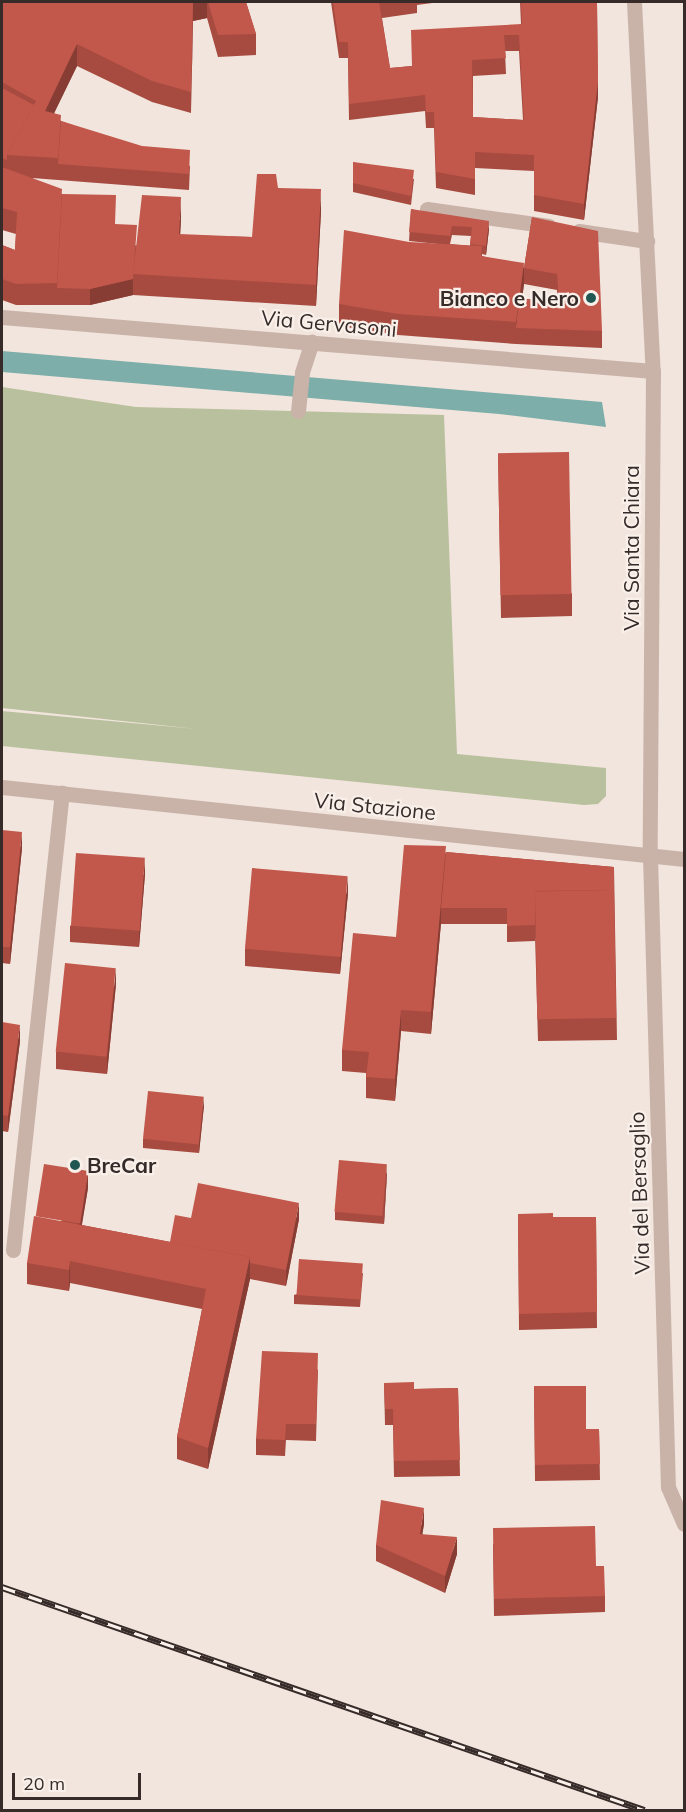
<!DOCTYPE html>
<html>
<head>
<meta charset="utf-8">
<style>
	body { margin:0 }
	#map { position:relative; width:686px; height:1812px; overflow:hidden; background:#f2e5dd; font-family:Mulish,sans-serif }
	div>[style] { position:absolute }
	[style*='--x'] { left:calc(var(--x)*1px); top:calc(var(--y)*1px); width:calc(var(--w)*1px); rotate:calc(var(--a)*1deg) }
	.green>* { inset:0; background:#b9c09d }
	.water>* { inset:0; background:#7daea9 }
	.service>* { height:15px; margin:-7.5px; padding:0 7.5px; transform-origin:7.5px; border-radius:7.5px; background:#c9b3a9 }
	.minor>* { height:15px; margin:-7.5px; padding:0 7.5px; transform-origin:7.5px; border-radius:7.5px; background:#c9b3a9 }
	.tertiary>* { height:15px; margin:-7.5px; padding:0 7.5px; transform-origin:7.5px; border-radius:7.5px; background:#c9b3a9 }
	.rail>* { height:7px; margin-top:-3.5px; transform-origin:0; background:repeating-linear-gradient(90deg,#f9f0ea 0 14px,#372b29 0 28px); box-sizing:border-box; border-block:2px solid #372b29 }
	.wall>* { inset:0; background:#a74b40 }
	.shaded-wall>* { inset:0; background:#883d34 }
	.building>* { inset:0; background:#c2574b; transform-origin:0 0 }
	.dots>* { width:16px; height:16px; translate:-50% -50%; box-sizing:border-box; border:3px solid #f9f0ea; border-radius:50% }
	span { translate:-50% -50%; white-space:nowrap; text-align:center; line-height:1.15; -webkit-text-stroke:4.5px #f9f0ea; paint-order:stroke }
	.poi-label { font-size:21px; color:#372b29; font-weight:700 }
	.right { translate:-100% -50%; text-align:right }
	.left { translate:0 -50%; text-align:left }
	.street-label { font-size:21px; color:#372b29 }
	.frame { position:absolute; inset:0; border:3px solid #372b29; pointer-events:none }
	.scale { position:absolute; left:12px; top:1773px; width:129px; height:27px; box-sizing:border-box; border:3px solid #372b29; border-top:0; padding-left:8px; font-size:18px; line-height:21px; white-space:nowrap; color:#372b29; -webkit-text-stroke:4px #f9f0ea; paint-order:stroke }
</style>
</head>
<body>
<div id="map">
	<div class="green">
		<div style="clip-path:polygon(2px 387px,136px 407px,444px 415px,457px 754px,606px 768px,606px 796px,598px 804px,584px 805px,2px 746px,2px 711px,197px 729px,2px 708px)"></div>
	</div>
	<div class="water">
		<div style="clip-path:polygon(2px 351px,602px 402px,606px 427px,499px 414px,2px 372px)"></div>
	</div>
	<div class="service">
		<div style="--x:427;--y:209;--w:123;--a:7.9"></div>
		<div style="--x:579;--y:231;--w:69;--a:8.4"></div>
		<div style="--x:298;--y:411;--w:39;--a:-84"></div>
		<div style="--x:302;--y:372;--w:32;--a:-72"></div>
	</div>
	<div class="minor">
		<div style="--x:634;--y:2;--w:369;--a:87.1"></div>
		<div style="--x:653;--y:371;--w:485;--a:90.4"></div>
		<div style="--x:650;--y:856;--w:631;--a:88.37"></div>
		<div style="--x:668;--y:1487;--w:40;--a:66.6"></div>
		<div style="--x:2;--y:317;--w:653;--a:4.74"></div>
		<div style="--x:13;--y:1250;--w:460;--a:-83.9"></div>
	</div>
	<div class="tertiary">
		<div style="--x:2;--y:787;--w:686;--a:6.03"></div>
	</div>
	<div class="rail">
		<div style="--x:2;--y:1587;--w:680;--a:19.15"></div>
	</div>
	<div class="wall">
		<div style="clip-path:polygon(3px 2px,246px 2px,256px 34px,256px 55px,218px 57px,207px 18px,193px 21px,191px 113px,152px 102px,77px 66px,54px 113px,61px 121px,190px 166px,189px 190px,32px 178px,115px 224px,136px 246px,181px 219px,180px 235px,252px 237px,278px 188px,321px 211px,316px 306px,133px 295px,90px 305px,16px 305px,2px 300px,2px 245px,15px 250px,16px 234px,2px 230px,2px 5px)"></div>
		<div style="clip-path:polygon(evenodd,331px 2px,440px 2px,417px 5px,417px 13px,382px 18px,390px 68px,412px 66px,521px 24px,520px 2px,597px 2px,598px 97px,584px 220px,534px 211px,534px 171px,475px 168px,475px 195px,436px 188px,434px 128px,426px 128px,425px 111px,349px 120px,348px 58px,339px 58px,331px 2px,505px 51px,519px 51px,523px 120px,473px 117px,473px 76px,506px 74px,505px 51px)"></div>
		<div style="clip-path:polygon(353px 162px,414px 179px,411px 205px,353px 192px)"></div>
		<div style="clip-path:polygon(evenodd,411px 209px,489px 229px,486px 255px,482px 254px,482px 256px,524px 268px,532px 217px,602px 331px,602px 348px,516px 344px,398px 335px,339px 326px,339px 304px,438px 244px,409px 241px,411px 209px,452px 235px,471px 236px,470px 246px,450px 244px,452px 235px,411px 209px,524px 284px,557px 290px,557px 300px,522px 299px,524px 284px)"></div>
		<div style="clip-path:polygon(498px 453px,572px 594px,572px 616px,501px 618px)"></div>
		<div style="clip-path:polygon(2px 830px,22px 848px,10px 964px,2px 963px)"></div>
		<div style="clip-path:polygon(446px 852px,614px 867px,617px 1040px,538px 1041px,535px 935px,535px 941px,507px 942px,507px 924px,441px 924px,441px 923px,431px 1034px,401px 1031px,395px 1101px,366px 1098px,366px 1073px,342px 1071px,342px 1050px,396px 937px)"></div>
		<div style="clip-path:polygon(145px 874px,139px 947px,70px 942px,70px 926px)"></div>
		<div style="clip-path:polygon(348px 893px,340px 974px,245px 966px,245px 949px)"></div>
		<div style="clip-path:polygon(116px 984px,107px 1074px,56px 1069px,56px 1052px)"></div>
		<div style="clip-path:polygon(2px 1022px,20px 1041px,8px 1132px,2px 1131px)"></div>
		<div style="clip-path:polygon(204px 1105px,199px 1153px,143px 1148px,143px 1139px)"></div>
		<div style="clip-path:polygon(387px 1173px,384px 1224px,335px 1220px,335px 1212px)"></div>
		<div style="clip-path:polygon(88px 1188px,82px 1225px,170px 1242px,191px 1218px,299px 1219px,286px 1286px,250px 1279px,208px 1469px,177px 1459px,177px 1437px,202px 1309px,70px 1283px,69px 1291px,27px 1284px,27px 1263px)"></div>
		<div style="clip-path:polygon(518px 1214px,553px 1217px,596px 1217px,597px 1328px,519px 1330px)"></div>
		<div style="clip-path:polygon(363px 1273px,360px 1307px,294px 1304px,294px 1295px)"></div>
		<div style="clip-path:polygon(318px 1369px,316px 1441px,286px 1440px,285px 1456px,256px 1455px,256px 1439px)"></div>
		<div style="clip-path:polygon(384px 1383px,414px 1389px,458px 1388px,460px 1476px,394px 1477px,393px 1425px,385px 1425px)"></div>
		<div style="clip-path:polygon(534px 1386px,586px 1429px,599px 1429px,600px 1480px,535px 1481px)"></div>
		<div style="clip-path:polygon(424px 1524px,422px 1534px,457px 1554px,445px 1593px,376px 1561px,376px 1545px)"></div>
		<div style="clip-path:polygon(493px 1544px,596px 1566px,605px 1596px,605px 1612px,494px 1616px)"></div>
	</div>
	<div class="shaded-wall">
		<div style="clip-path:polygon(193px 2px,207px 2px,207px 18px,193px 21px,191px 113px)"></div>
		<div style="clip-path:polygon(77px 44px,77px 66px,45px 132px,45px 111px)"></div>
		<div style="clip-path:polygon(598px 81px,598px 97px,584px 220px,584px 204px)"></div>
		<div style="clip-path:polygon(321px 189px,321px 211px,316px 306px,316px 285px)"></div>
		<div style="clip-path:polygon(181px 197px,181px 219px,179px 256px,179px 234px)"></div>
		<div style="clip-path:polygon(489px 221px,489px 229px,486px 255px,486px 246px)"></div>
		<div style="clip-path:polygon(524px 263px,524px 284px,518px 328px,516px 322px)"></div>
		<div style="clip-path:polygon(133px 279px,133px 295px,90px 305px,90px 289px)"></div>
		<div style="clip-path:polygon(22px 832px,22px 848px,10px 964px,10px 947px)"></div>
		<div style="clip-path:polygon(446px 846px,441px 908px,441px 923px,431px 1034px,431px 1012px)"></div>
		<div style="clip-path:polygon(145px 858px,145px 874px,139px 947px,139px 931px)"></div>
		<div style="clip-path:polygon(348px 877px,348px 893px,340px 974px,340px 958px)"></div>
		<div style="clip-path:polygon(116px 968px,116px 984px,107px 1074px,107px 1058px)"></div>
		<div style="clip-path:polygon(401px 1010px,401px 1031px,395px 1101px,395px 1079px)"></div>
		<div style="clip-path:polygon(20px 1025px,20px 1041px,8px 1132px,8px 1116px)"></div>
		<div style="clip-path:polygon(204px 1097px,204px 1105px,199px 1153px,199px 1144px)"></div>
		<div style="clip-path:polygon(387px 1164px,387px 1173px,384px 1224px,384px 1215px)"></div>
		<div style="clip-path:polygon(88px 1171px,88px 1188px,78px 1245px,78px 1229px)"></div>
		<div style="clip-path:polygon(299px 1203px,299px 1219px,286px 1286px,286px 1270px)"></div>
		<div style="clip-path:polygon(250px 1257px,250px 1279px,208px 1469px,208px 1448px)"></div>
		<div style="clip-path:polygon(70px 1261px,70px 1283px,69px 1291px,69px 1270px)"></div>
		<div style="clip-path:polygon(424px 1508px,424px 1524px,420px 1550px,420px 1534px)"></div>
		<div style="clip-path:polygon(457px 1537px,457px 1554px,445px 1593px,445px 1576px)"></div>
	</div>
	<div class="building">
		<div style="clip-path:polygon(3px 2px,50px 2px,53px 3px,54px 2px,193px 2px,191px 92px,152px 81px,77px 44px,45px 111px,61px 115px,58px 158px,7px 155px,36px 101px,2px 82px,2px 5px)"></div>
		<div style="clip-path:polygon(208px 2px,246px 2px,256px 34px,218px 35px)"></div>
		<div style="clip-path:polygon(evenodd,333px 2px,384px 2px,379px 2px,390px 68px,412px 66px,411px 30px,522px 24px,521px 2px,597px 2px,598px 81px,584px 204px,534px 195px,534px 155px,475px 152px,475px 179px,436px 172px,434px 112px,426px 112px,425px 95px,349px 104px,348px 42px,339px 42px,333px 2px,504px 35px,519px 35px,524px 120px,473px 117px,472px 60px,506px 58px,504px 35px)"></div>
		<div style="clip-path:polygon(2px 88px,34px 105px,7px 155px,7px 160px,2px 158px)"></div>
		<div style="clip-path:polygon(61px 121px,142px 146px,190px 150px,189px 174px,58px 164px)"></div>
		<div style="clip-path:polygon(353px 162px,414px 170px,411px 196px,353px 183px)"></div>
		<div style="clip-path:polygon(2px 167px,62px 189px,57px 283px,16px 284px,2px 279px,2px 245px,15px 250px,17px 212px,2px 208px)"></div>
		<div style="clip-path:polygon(257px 174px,276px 174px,278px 188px,321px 189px,316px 285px,133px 274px,142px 195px,181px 197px,179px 234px,252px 237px)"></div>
		<div style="clip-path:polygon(62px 194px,116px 195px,115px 224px,137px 225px,133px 279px,90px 289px,57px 288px)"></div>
		<div style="clip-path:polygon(411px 209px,489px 221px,486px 246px,470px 244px,472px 227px,452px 226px,450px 236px,409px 232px)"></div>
		<div style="clip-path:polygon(532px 217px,598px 231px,602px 331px,516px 328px,519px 299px,559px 300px,557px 274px,524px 268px)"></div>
		<div style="clip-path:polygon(344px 230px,409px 242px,482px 246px,481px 256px,524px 263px,516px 322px,398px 314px,339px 304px)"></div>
		<div style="left:569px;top:452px;width:142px;height:71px;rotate:89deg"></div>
		<div style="clip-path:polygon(2px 830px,22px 832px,10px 947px,2px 947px)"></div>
		<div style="clip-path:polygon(404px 845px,446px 846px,431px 1012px,401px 1010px,395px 1079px,366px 1077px,369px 1052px,342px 1050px,353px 933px,396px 937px)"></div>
		<div style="clip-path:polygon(446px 852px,614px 867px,614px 890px,535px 891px,535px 925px,507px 926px,507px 908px,441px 908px)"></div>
		<div style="left:76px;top:853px;width:69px;height:73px;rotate:4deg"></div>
		<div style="left:252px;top:868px;width:96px;height:81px;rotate:5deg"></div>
		<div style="left:614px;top:890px;width:128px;height:79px;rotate:89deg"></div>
		<div style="left:65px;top:963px;width:51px;height:89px;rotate:6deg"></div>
		<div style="clip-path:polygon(2px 1022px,20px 1025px,8px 1116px,2px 1115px)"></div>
		<div style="left:148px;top:1091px;width:56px;height:48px;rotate:6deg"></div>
		<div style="left:339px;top:1160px;width:48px;height:52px;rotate:5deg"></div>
		<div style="left:44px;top:1164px;width:45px;height:53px;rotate:9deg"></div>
		<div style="clip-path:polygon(198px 1183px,299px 1203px,286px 1270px,250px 1263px,250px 1257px,170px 1242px,175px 1215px,191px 1218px)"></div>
		<div style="clip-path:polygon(553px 1213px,553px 1217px,596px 1217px,597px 1312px,519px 1314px,518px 1214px)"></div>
		<div style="clip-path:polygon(34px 1216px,250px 1257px,208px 1448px,177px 1437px,206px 1289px,70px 1261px,69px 1270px,27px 1263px)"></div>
		<div style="left:299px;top:1259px;width:64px;height:36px;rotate:4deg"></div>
		<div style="clip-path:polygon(262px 1351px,318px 1353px,316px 1424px,286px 1424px,285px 1440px,256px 1439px)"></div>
		<div style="clip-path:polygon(414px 1382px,414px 1389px,458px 1388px,460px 1460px,394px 1461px,393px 1409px,385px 1409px,384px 1383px)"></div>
		<div style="clip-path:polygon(534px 1386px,586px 1386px,586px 1429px,599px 1429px,600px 1464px,535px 1465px)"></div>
		<div style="clip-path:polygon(381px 1500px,424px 1508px,420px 1534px,457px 1537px,445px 1576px,376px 1545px)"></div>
		<div style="clip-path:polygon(595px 1526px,596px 1566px,604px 1566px,605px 1596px,494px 1599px,493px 1528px)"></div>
	</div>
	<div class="dots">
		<div style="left:591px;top:298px;background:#205753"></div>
		<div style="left:75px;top:1165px;background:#205753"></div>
	</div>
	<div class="poi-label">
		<span class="right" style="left:579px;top:298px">Bianco e Nero</span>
		<span class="left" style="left:87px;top:1165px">BreCar</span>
	</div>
	<div class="street-label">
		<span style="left:329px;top:323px;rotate:5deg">Via Gervasoni</span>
		<span style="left:631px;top:548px;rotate:-90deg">Via Santa Chiara</span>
		<span style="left:375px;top:806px;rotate:6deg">Via Stazione</span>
		<span style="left:639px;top:1193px;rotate:-92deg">Via del Bersaglio</span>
	</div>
	<div class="frame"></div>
	<div class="scale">20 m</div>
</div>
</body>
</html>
